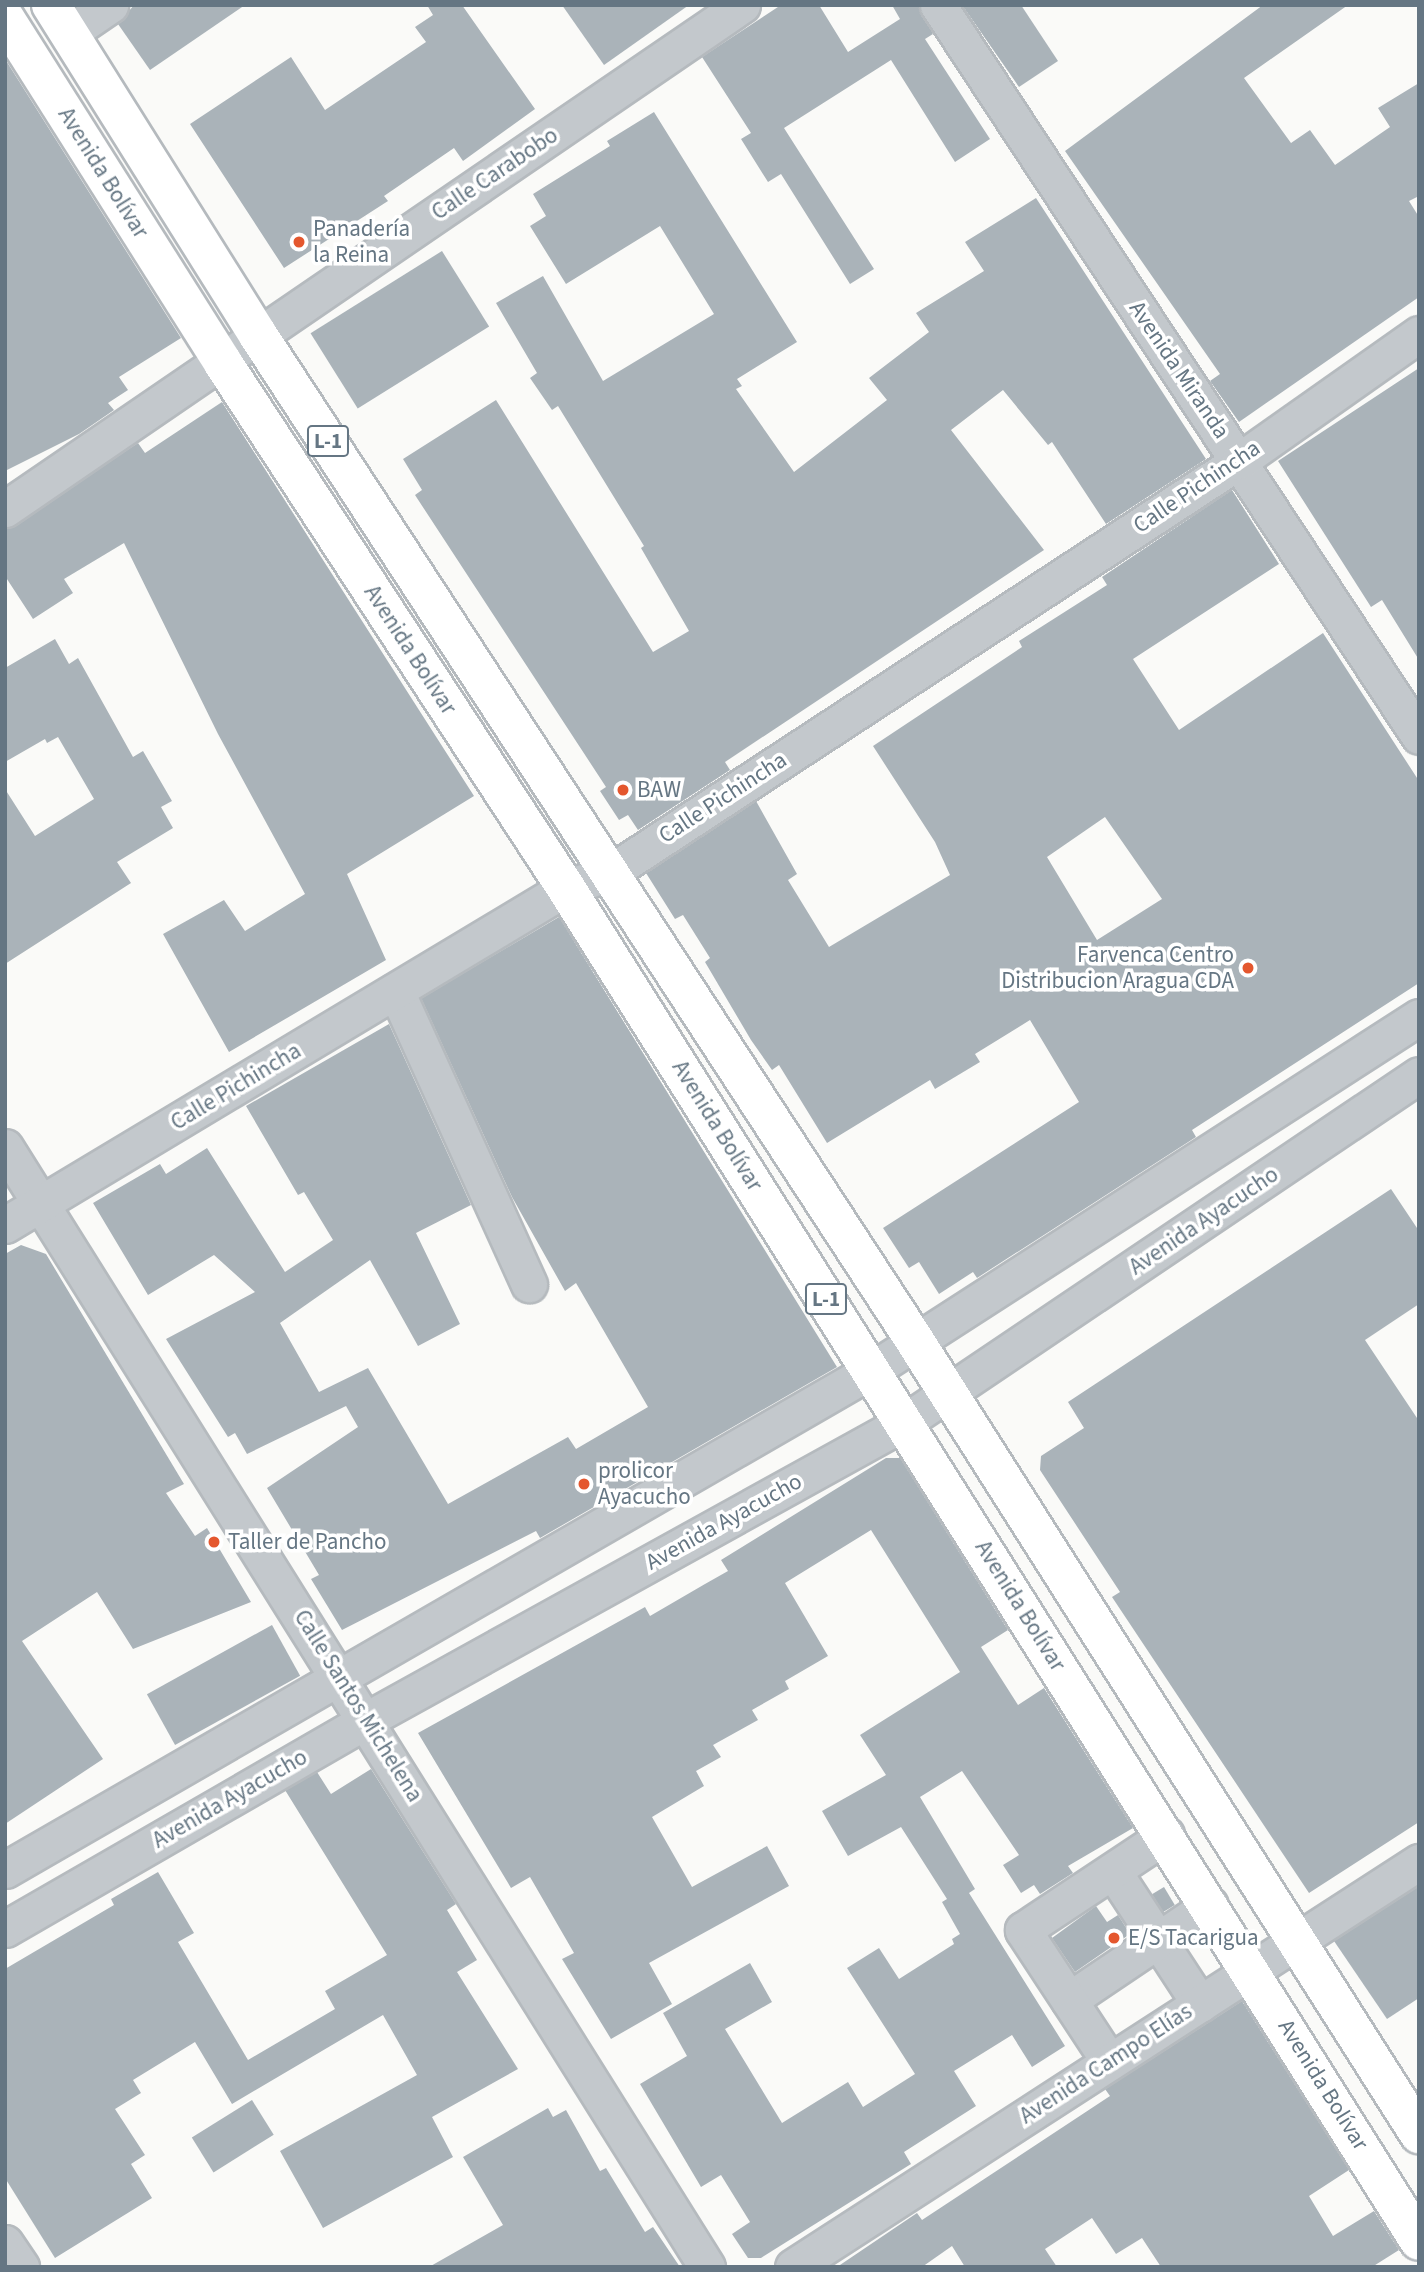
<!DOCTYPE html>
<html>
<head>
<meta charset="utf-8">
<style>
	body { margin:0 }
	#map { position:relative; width:1424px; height:2272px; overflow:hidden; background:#fafaf8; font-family:"Source Sans 3",sans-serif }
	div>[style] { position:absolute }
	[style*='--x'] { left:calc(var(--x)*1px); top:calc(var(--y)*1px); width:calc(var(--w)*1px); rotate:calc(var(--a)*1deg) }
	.building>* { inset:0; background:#aab3b9; transform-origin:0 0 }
	.roads { filter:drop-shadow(2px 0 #b5babe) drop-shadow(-2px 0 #b5babe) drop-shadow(0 2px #b5babe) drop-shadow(0 -2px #b5babe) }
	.minor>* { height:35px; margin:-17.5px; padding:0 17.5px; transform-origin:17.5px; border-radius:17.5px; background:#c3c8cc }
	.major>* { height:38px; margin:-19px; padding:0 19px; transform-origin:19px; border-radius:19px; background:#fff }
	.dots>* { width:19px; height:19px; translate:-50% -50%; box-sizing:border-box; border:4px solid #fff; border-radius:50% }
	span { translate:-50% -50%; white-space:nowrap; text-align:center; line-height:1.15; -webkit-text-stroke:7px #fff; paint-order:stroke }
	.shield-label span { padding:2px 5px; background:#fff; border:2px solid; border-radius:5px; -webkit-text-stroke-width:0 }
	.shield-label { font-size:21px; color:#657683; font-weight:700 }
	.street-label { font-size:23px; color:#657683 }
	.poi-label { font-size:23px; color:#657683 }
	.left { translate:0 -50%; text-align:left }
	.right { translate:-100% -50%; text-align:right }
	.frame { position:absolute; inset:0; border:7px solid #657683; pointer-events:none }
</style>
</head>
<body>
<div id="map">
	<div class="building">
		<div style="clip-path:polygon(134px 5px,245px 5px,150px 70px,118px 24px)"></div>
		<div style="clip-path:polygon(427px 5px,462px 5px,535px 109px,463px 161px,454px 148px,384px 196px,388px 201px,284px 268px,190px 124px,291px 57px,325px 110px,426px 42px,415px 27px,433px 15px)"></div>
		<div style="clip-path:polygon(562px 5px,689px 5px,604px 65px)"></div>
		<div style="clip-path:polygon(781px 5px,819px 5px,848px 52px,900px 19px,892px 5px,918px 5px,933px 34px,925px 39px,990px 139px,955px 162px,891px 60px,784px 128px,874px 269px,850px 284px,781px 174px,768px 182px,741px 139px,751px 133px,702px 57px)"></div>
		<div style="clip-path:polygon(962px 5px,1021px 5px,1058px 61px,1019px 87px)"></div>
		<div style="clip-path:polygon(1263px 5px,1348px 5px,1244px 78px,1291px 143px,1310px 130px,1335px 165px,1390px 127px,1378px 108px,1419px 83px,1419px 196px,1409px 201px,1419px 217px,1419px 297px,1239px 422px,1210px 381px,1220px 374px,1065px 151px)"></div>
		<div style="clip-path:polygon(5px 59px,181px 338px,119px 377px,128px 390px,108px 403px,114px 410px,79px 434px,5px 471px)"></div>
		<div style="clip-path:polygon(654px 112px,797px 342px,737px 379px,742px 386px,736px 389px,794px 472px,887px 400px,869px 378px,929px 332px,916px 313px,984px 271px,965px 242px,1036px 198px,1206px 459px,1106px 524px,1052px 442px,1048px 445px,1003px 390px,951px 430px,1044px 550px,725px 762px,730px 770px,638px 830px,628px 815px,619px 820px,600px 791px,606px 787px,415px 495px,422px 490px,403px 459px,496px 400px,653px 652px,689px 631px,641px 548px,644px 546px,558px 406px,552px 410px,530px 378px,537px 373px,496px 303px,543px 276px,603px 381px,714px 314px,660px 226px,566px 284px,530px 226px,546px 216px,533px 194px,610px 146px,607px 141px)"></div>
		<div style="left:442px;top:251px;width:89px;height:155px;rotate:58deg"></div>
		<div style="clip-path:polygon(1419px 368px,1419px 660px,1382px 600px,1371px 607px,1278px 461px)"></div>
		<div style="clip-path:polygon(222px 402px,474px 796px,347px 874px,386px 960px,229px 1052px,163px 934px,224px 900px,245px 931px,305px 894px,218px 734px,124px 543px,64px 579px,73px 593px,33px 619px,5px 576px,5px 529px,138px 443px,145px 453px)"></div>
		<div style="clip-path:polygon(evenodd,1232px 490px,1279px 564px,1133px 659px,1179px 730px,1323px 633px,1419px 781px,1419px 983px,1192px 1130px,1196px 1137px,977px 1278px,973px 1272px,939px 1294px,919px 1262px,909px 1268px,883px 1228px,1079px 1102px,1030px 1020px,975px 1054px,980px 1062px,935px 1089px,930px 1080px,827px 1143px,779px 1065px,772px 1070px,751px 1040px,705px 962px,710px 958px,683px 915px,675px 919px,646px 873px,756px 801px,797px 874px,788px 880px,829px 947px,950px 875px,935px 842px,873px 746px,1022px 647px,1019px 641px,1107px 585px,1102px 577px,1232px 490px,1105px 817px,1162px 899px,1097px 940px,1047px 857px,1105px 817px)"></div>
		<div style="clip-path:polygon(55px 639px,69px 664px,78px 658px,133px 757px,143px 751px,172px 801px,161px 807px,173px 828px,117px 862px,131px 883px,5px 964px,5px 789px,35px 836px,94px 799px,58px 737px,47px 743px,45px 739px,5px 762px,5px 668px)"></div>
		<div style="clip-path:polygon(559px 917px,837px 1367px,540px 1538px,536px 1531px,342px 1630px,311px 1579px,319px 1575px,267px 1488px,358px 1427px,346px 1406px,247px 1454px,235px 1433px,228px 1437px,166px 1339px,255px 1292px,214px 1255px,148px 1295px,93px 1203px,160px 1164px,166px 1174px,207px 1148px,285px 1272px,333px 1240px,304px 1192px,298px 1195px,246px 1106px,389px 1024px,471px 1205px,416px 1233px,460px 1324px,418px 1346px,370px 1260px,280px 1323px,319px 1392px,368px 1368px,448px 1504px,568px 1437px,576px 1449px,648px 1407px,576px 1283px,565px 1291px,512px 1197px,421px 998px)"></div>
		<div style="clip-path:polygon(1391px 1189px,1419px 1231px,1419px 1304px,1365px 1340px,1419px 1421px,1419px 1822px,1309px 1893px,1112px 1597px,1120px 1592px,1040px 1470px,1041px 1456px,1084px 1428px,1068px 1402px)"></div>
		<div style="clip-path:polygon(21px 1245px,46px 1254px,184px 1484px,166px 1493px,195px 1536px,207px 1528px,251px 1602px,133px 1649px,97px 1592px,22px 1641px,103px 1759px,5px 1824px,5px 1254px)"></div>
		<div style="clip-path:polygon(886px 1458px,900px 1458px,1008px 1630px,981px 1647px,1018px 1705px,1044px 1688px,1133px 1828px,1068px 1866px,1073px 1873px,1040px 1894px,1034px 1885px,1021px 1893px,1003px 1865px,1019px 1855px,962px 1771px,920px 1797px,975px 1889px,969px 1893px,1065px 2046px,1032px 2067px,1012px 2035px,954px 2071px,976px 2106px,904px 2152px,911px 2164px,761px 2258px,748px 2258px,732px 2234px,750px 2222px,721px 2175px,701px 2187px,640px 2084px,687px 2056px,663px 2013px,750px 1963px,772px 2002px,725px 2029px,782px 2123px,848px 2082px,863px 2107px,915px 2074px,847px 1968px,879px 1948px,899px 1979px,954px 1944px,952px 1939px,960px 1934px,942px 1902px,947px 1899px,901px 1827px,848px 1856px,822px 1811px,886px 1775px,860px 1735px,960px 1672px,871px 1530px,785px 1583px,828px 1656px,785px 1681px,789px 1689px,752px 1710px,758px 1720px,713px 1745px,721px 1757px,696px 1771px,704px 1786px,652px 1817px,692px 1887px,767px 1846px,789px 1886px,649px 1963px,672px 2004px,611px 2039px,562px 1959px,574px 1953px,530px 1877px,511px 1888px,418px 1733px,645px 1607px,650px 1616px,705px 1584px,728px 1571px,721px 1560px)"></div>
		<div style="left:272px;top:1625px;width:58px;height:143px;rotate:61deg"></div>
		<div style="clip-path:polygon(371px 1769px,456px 1904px,447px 1910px,477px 1960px,457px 1972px,518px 2069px,432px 2117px,453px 2157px,323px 2228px,280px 2151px,417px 2075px,383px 2015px,232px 2104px,195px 2042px,133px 2080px,141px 2093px,115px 2109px,145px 2155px,131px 2164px,152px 2198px,55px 2258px,5px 2178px,5px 1969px,114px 1905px,111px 1899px,158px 1872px,194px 1933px,178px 1942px,248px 2060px,335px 2009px,325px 1991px,387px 1955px,285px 1790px,317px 1772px,331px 1794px)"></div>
		<div style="clip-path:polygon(1419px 1886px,1419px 1998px,1387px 2019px,1334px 1941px)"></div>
		<div style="left:1164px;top:1887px;width:21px;height:14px;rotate:59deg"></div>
		<div style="clip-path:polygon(1096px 1906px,1107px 1922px,1118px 1915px,1130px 1934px,1075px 1972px,1052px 1938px)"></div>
		<div style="clip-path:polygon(1242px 2001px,1349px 2170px,1309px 2196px,1333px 2236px,1374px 2211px,1399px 2250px,1372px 2267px,1161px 2267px,1142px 2238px,1116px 2254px,1092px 2218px,1045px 2249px,1057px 2267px,965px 2267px,952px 2246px,922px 2267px,837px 2267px,917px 2213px,922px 2220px,1110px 2096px,1105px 2089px)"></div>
		<div style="left:252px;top:2100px;width:41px;height:71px;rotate:58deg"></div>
		<div style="clip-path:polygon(548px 2108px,553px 2117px,566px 2110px,600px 2171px,606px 2168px,645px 2232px,653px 2227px,680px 2267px,429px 2267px,503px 2225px,463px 2157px)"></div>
	</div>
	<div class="roads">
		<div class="minor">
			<div style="--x:938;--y:5;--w:875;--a:56.65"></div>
			<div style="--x:69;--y:33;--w:50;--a:-34.3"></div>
			<div style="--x:5;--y:509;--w:893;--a:-34.37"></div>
			<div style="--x:396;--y:991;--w:322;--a:65.6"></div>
			<div style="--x:5;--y:1147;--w:1322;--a:57.92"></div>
			<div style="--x:5;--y:1225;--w:654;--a:-30.99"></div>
			<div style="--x:566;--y:888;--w:48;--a:-19.6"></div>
			<div style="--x:611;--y:872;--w:751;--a:-33.2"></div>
			<div style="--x:1239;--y:461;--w:220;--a:-35.2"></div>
			<div style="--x:5;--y:1870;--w:1001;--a:-29.97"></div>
			<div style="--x:872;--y:1370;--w:651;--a:-32.84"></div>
			<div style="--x:1113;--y:1871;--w:159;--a:56.8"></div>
			<div style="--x:5;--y:1929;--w:419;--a:-30"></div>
			<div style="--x:368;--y:1719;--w:611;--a:-28.95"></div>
			<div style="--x:903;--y:1423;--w:622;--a:-34"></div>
			<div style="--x:1069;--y:2000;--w:170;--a:-34"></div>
			<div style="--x:1109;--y:2061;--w:157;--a:-123.3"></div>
			<div style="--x:1023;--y:1930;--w:172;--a:-33.6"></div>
			<div style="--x:5;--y:2243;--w:29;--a:56"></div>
			<div style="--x:793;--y:2267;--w:746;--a:-32.9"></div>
		</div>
		<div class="major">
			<div style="--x:51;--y:5;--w:390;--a:57.9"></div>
			<div style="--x:258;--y:335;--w:1202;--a:56.85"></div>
			<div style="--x:915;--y:1341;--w:940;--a:57.56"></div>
			<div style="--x:5;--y:18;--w:408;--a:57.7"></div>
			<div style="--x:223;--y:363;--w:627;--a:56.84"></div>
			<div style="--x:566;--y:888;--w:1599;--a:57.77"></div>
		</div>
	</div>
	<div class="dots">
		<div style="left:299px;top:242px;background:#e4572e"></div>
		<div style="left:623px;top:790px;background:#e4572e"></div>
		<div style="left:1248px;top:968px;background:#e4572e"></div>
		<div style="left:584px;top:1484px;background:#e4572e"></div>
		<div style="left:214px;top:1542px;background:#e4572e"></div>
		<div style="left:1114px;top:1938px;background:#e4572e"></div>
	</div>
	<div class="shield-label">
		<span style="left:328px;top:441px">L-1</span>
		<span style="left:826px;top:1299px">L-1</span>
	</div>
	<div class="street-label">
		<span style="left:103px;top:173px;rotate:58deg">Avenida Bolívar</span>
		<span style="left:495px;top:174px;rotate:-34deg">Calle Carabobo</span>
		<span style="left:1179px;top:370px;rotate:56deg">Avenida Miranda</span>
		<span style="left:1197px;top:487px;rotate:-34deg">Calle Pichincha</span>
		<span style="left:410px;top:650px;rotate:57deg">Avenida Bolívar</span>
		<span style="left:723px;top:798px;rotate:-33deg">Calle Pichincha</span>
		<span style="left:236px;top:1087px;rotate:-31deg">Calle Pichincha</span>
		<span style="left:717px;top:1126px;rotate:58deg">Avenida Bolívar</span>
		<span style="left:1204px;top:1221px;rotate:-34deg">Avenida Ayacucho</span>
		<span style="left:724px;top:1522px;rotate:-29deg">Avenida Ayacucho</span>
		<span style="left:1020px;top:1606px;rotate:58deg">Avenida Bolívar</span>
		<span style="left:358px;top:1706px;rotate:58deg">Calle Santos Michelena</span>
		<span style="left:230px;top:1799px;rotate:-30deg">Avenida Ayacucho</span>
		<span style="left:1106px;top:2064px;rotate:-33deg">Avenida Campo Elías</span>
		<span style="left:1323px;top:2085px;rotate:58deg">Avenida Bolívar</span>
	</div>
	<div class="poi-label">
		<span class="left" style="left:313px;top:242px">Panadería<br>la Reina</span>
		<span class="left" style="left:637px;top:790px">BAW</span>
		<span class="right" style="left:1234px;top:968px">Farvenca Centro<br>Distribucion Aragua CDA</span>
		<span class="left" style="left:598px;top:1484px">prolicor<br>Ayacucho</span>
		<span class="left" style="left:228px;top:1542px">Taller de Pancho</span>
		<span class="left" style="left:1128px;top:1938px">E/S Tacarigua</span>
	</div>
	<div class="frame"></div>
</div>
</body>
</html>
